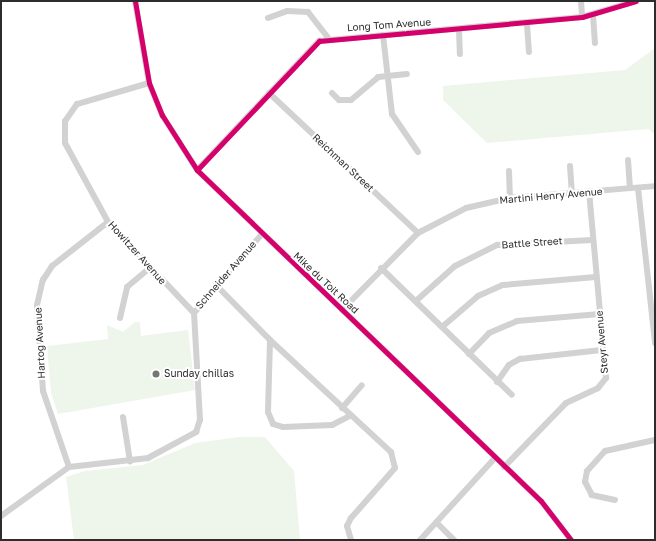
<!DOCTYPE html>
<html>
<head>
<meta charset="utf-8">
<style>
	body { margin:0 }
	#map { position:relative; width:656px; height:541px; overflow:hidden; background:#fff; font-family:"Golos Text",sans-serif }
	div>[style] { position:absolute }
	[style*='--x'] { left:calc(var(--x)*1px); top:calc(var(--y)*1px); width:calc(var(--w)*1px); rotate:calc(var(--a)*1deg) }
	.green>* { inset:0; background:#eef5ea }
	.minor>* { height:6px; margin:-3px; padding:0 3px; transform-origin:3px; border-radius:3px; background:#d2d2d2 }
	.cycleway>* { height:5px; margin:-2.5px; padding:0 2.5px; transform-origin:2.5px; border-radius:2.5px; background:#d6006c }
	.dots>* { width:11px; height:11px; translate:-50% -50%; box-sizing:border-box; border:2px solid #fff; border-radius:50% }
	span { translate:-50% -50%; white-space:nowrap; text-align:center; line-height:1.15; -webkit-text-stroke:4px #fff; paint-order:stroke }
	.street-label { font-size:10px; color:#2d2d2d }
	.poi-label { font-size:10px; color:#2d2d2d }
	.left { translate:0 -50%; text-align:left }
	.frame { position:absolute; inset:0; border:2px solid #2d2d2d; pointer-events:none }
</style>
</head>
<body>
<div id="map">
	<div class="green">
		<div style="clip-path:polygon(655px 48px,655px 134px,648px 129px,487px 143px,443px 100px,443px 86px,625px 70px)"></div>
		<div style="clip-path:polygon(135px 322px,140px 322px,141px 336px,188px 330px,195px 390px,58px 414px,51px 393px,47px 346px,108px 339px,107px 325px,123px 332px)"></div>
		<div style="clip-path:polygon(239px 437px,265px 437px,294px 471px,300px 540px,74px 540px,66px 477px,85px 471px,143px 465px,195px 443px)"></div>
	</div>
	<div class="minor">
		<div style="--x:135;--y:1;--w:83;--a:80.3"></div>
		<div style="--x:149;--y:83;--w:35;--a:68"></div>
		<div style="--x:162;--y:115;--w:65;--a:57.5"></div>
		<div style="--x:197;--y:170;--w:477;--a:43.9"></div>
		<div style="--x:541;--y:501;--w:49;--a:52.4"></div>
		<div style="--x:581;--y:1;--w:16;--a:86"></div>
		<div style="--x:593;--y:15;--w:28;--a:86"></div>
		<div style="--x:268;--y:18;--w:20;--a:-20"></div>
		<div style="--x:287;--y:11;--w:21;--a:3"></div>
		<div style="--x:308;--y:12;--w:33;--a:52"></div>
		<div style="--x:527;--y:24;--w:28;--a:86"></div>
		<div style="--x:459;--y:29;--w:25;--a:88"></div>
		<div style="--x:383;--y:35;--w:80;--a:83.5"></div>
		<div style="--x:392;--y:114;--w:46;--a:55.6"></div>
		<div style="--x:149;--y:83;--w:75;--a:163.7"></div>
		<div style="--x:77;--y:104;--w:21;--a:125"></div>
		<div style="--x:65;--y:121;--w:22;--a:90"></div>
		<div style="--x:65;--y:143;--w:90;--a:61.4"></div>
		<div style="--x:108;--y:222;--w:125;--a:46.6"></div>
		<div style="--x:269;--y:93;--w:204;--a:43.2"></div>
		<div style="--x:332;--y:93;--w:10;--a:45"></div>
		<div style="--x:339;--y:100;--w:12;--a:0"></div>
		<div style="--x:351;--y:100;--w:35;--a:-40"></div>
		<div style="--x:378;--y:77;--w:29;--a:-6"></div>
		<div style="--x:628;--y:160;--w:28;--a:86"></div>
		<div style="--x:570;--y:166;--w:27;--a:86"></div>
		<div style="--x:197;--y:170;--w:178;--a:-46.6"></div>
		<div style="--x:319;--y:41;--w:264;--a:-5.2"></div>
		<div style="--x:582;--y:17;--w:56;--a:-16.5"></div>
		<div style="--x:509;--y:171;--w:27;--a:88"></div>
		<div style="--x:638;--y:188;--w:156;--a:83.7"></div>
		<div style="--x:381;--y:268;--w:182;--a:44.1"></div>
		<div style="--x:216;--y:285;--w:77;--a:45.5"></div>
		<div style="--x:270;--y:340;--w:165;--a:42.8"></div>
		<div style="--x:391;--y:452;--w:16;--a:76"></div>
		<div style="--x:395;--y:468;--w:67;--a:131.3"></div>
		<div style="--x:351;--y:518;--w:9;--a:117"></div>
		<div style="--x:347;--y:526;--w:15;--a:74"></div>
		<div style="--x:417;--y:300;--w:51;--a:-41.8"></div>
		<div style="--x:455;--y:266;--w:47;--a:-26.6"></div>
		<div style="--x:497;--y:245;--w:95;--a:-3"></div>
		<div style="--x:342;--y:310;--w:108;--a:-45.4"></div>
		<div style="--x:418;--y:233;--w:54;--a:-27.5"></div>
		<div style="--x:466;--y:208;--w:45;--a:-12.8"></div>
		<div style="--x:510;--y:198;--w:145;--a:-4.7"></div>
		<div style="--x:120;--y:318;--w:32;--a:-77"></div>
		<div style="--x:127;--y:287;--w:30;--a:-40"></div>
		<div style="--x:442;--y:327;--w:48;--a:-40.7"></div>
		<div style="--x:478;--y:296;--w:27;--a:-24"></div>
		<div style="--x:503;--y:285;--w:93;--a:-4.9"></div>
		<div style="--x:270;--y:340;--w:72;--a:91.6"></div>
		<div style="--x:268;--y:412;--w:13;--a:67"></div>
		<div style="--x:273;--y:424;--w:10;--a:17"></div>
		<div style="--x:283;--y:427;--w:49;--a:-2.3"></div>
		<div style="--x:332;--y:425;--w:20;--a:-27"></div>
		<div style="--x:469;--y:354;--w:29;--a:-46"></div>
		<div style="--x:489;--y:333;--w:30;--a:-23"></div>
		<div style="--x:517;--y:321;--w:83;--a:-4.8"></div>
		<div style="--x:497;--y:382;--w:21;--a:-55"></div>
		<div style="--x:509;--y:365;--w:13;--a:-29"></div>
		<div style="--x:520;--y:359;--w:82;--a:-6.3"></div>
		<div style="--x:342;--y:408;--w:30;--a:-49"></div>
		<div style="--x:123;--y:417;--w:45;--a:81"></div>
		<div style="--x:69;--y:467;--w:80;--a:-108.9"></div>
		<div style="--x:43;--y:391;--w:86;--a:-94"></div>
		<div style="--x:37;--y:305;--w:26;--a:-77"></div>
		<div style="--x:43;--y:280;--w:17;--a:-57"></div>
		<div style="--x:52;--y:266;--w:71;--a:-38.2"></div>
		<div style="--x:504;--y:467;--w:89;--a:-45.9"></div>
		<div style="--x:566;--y:403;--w:35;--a:-25"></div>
		<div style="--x:598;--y:388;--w:13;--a:-51"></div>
		<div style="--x:606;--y:378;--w:187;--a:-95.2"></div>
		<div style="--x:615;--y:500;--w:24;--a:-168"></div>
		<div style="--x:592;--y:495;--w:15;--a:-118"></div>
		<div style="--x:585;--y:482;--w:11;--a:-80"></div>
		<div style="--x:587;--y:471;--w:27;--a:-48"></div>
		<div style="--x:605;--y:451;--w:51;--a:-12.4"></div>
		<div style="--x:1;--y:516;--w:84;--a:-35.8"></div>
		<div style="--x:69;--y:467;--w:80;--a:-6.5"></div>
		<div style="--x:148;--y:458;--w:55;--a:-28.4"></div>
		<div style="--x:196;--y:432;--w:13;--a:-72"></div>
		<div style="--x:200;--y:420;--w:107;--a:-93.2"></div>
		<div style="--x:194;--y:313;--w:103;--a:-49.3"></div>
		<div style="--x:437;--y:523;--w:24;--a:45"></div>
		<div style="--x:420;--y:540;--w:110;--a:-47.6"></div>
	</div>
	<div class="cycleway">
		<div style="--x:135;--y:1;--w:83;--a:80.3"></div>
		<div style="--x:149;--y:83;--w:35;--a:68"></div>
		<div style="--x:162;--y:115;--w:65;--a:57.5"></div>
		<div style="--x:197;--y:170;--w:477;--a:43.9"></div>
		<div style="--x:541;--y:501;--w:49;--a:52.4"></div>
		<div style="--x:197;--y:170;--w:178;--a:-46.6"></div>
		<div style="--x:319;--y:41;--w:264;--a:-5.2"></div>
		<div style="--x:582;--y:17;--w:56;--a:-16.5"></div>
	</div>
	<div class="dots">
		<div style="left:156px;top:374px;background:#767676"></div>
	</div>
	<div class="street-label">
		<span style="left:389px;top:25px;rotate:-4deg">Long Tom Avenue</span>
		<span style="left:343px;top:163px;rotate:43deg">Reichman Street</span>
		<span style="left:551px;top:196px;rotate:-5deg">Martini Henry Avenue</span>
		<span style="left:532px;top:243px;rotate:-4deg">Battle Street</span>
		<span style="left:137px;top:253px;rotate:48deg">Howitzer Avenue</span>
		<span style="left:226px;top:275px;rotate:-49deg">Schneider Avenue</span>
		<span style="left:326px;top:283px;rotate:43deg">Mike du Toit Road</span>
		<span style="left:602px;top:342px;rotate:-95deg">Steyr Avenue</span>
		<span style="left:40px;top:343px;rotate:-93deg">Hartog Avenue</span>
	</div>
	<div class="poi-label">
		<span class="left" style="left:164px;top:374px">Sunday chillas</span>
	</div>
	<div class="frame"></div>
</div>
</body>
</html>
